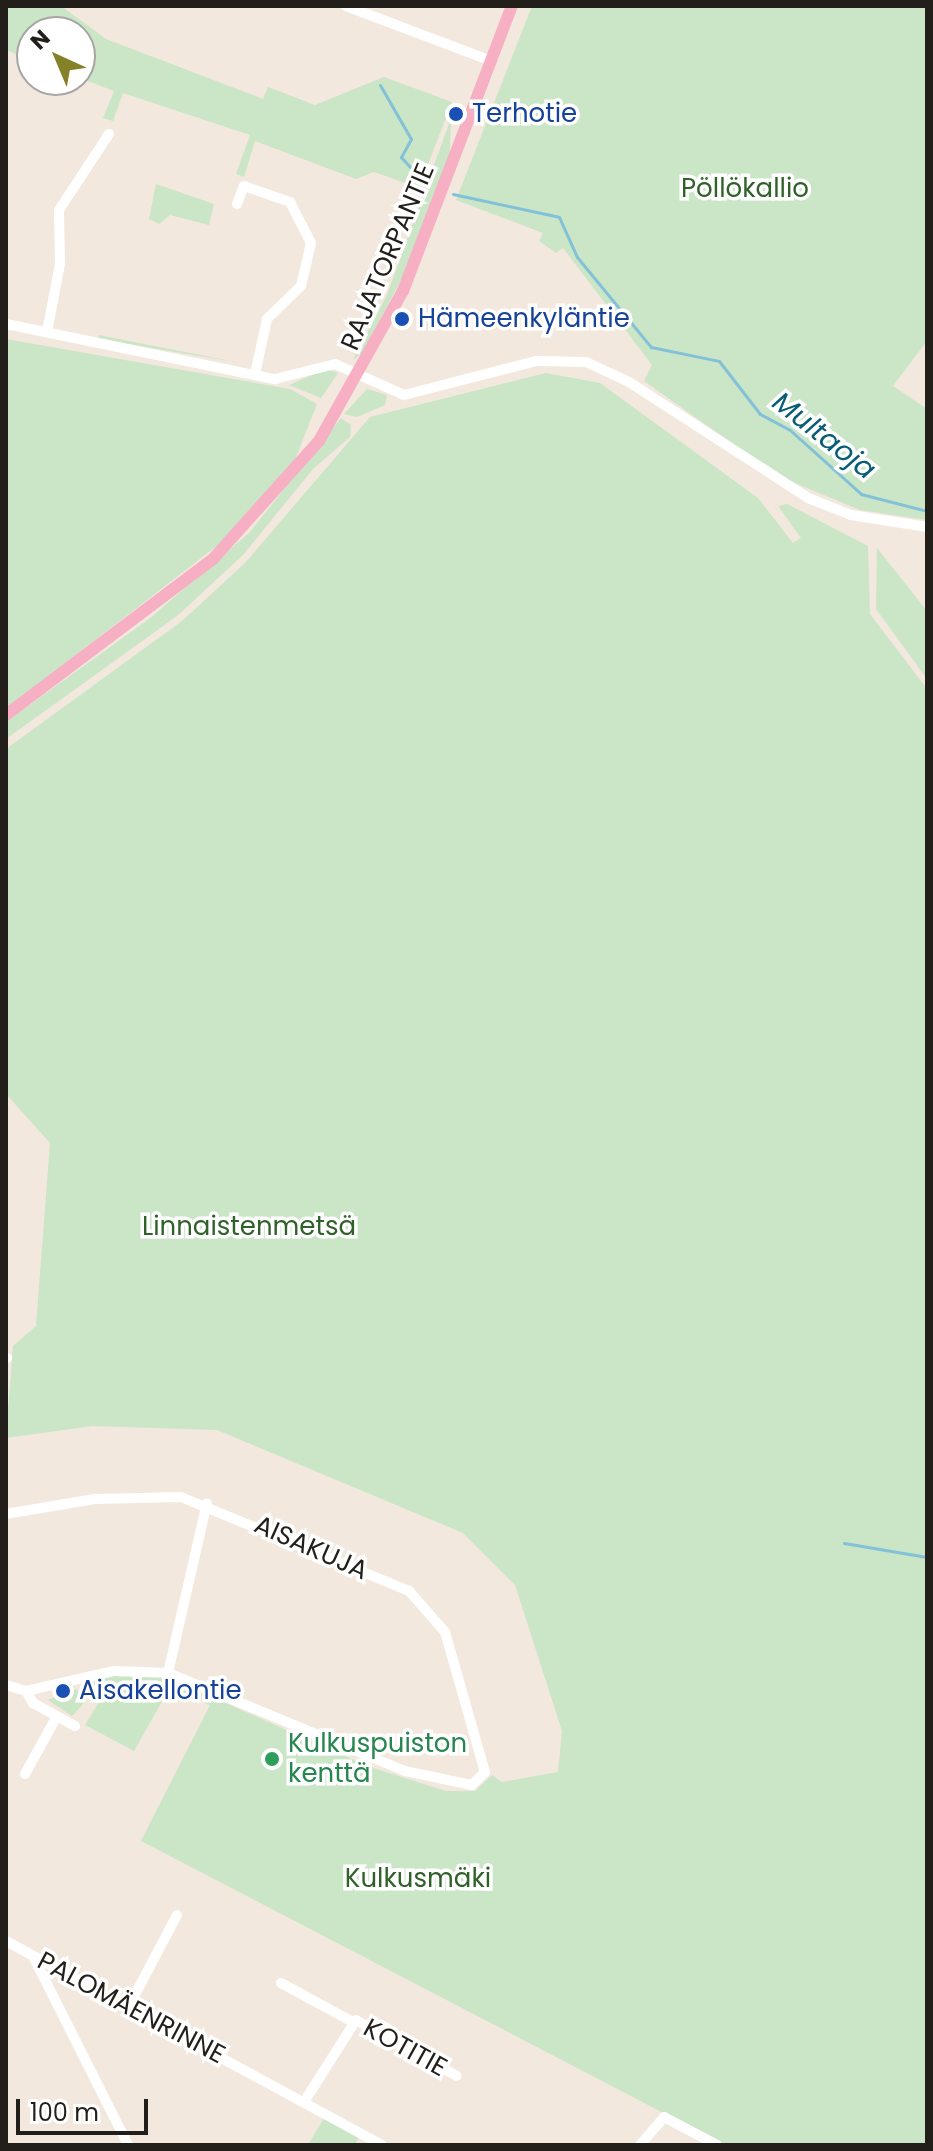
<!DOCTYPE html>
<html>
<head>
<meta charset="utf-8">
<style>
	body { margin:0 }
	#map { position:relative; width:933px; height:2151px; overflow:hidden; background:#f2e8dd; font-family:Poppins,sans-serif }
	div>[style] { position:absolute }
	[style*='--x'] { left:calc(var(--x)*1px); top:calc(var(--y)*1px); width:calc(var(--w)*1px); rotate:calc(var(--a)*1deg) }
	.green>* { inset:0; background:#cbe5c7 }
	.stream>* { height:3px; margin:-1.5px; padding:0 1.5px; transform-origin:1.5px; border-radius:1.5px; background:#82c1d8 }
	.minor>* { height:10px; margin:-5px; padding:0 5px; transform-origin:5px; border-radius:5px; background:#fff }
	.major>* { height:12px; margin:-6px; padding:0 6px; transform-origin:6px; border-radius:6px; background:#f6afc3 }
	.dots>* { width:22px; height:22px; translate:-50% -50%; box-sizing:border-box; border:4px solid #fff; border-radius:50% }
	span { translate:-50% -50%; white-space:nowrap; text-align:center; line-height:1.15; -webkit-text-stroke:7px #fff; paint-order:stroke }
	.transit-label { font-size:26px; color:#164399 }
	.left { translate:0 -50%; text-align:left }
	.park-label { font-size:26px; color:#306129 }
	.street-label { font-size:26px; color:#221e1a }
	.leisure-label { font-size:26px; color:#27864d }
	.water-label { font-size:28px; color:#065d75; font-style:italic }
	.frame { position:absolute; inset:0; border:8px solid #221e1a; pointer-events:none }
	.north { position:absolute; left:16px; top:16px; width:80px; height:80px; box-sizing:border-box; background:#fff; border:2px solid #a7a5a3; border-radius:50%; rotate:316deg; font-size:22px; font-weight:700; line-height:32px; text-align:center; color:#221e1a }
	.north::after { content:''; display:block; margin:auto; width:28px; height:36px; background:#858129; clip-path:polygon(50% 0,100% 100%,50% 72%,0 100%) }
	.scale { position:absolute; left:16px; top:2099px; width:132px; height:36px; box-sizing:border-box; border:4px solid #221e1a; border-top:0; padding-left:10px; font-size:24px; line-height:28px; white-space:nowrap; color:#221e1a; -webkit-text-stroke:6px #fff; paint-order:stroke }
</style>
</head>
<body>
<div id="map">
	<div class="green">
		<div style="clip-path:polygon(6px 6px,61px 6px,106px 39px,263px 99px,268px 87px,315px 105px,384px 77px,452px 102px,419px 188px,374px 172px,356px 179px,255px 141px,244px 177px,236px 174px,250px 135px,123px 93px,113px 121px,103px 118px,114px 91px,80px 78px,80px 32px,32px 32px,32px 60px,6px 50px)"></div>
		<div style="clip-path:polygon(532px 6px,927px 6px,927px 341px,893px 386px,927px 409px,927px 520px,860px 510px,778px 476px,644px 381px,652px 365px,563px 248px,556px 253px,539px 241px,543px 233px,456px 200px)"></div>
		<div style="clip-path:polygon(451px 118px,450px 152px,410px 263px,362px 353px,353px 360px,387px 295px)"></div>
		<div style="clip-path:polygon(156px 184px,214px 204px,209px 225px,170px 215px,159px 224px,149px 219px)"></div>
		<div style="clip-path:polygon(99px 335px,235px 362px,98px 339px)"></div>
		<div style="clip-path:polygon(6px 339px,290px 389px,317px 404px,293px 465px,227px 538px,6px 709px)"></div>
		<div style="clip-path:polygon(326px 369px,338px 373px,321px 398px,289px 385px)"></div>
		<div style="clip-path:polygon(546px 373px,600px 383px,758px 498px,793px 543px,801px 538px,778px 506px,787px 504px,868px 546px,870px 614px,927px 689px,927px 2145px,725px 2145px,141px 1841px,210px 1705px,168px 1691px,134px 1751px,85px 1725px,99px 1702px,82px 1682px,111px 1675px,167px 1677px,370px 1767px,446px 1791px,475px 1791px,492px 1775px,502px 1782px,558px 1772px,562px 1731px,515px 1585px,463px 1533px,217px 1430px,92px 1426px,6px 1438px,13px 1346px,36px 1326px,50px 1143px,6px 1094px,6px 749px,182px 621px,245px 563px,370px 417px)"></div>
		<div style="clip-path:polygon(367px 389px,387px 395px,385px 405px,357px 417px,344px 414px)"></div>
		<div style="clip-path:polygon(341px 418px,351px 425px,350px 437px,313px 469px,243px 555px,177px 616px,6px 739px,6px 722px,149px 619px,249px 533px)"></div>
		<div style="clip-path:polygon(877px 548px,927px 611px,927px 679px,876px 609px)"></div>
		<div style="clip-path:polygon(76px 1689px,85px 1702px,72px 1716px,48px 1700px)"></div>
		<div style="clip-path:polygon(324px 2118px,360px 2136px,354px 2145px,308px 2145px)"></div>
	</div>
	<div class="stream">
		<div style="--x:380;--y:85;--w:62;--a:60.1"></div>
		<div style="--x:411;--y:139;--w:21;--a:119"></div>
		<div style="--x:401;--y:157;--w:27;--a:48"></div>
		<div style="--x:453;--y:194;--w:108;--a:12.2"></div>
		<div style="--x:559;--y:217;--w:44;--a:65.8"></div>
		<div style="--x:577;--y:257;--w:117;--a:50.6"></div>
		<div style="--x:651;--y:347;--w:69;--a:11.6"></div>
		<div style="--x:719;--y:361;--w:67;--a:52.3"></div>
		<div style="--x:760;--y:414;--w:34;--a:28"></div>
		<div style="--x:790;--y:430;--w:96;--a:42"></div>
		<div style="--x:861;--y:494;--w:68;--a:14.4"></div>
		<div style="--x:844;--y:1543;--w:84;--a:9.6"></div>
	</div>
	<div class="minor">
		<div style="--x:346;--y:6;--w:153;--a:20.7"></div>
		<div style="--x:237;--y:204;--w:19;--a:-69"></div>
		<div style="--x:244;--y:186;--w:49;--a:19.2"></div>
		<div style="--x:290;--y:202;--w:46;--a:62.9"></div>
		<div style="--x:311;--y:243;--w:44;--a:103.1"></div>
		<div style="--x:301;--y:286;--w:47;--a:135.9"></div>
		<div style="--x:267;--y:319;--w:56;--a:102.3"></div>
		<div style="--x:6;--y:324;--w:275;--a:11.6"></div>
		<div style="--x:275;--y:379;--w:62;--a:-14"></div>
		<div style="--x:335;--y:364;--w:76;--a:24.2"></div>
		<div style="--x:404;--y:395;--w:136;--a:-14.4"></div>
		<div style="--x:536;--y:361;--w:50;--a:1.1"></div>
		<div style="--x:586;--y:362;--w:47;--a:24.9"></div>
		<div style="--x:629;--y:382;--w:213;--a:32.9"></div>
		<div style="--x:808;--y:498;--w:46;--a:21.6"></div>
		<div style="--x:851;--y:515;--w:77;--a:9"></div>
		<div style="--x:47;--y:332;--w:69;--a:-79.2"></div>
		<div style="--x:60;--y:264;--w:54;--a:-91.1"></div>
		<div style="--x:59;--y:210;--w:91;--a:-56.7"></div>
		<div style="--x:6;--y:1358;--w:1;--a:0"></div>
		<div style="--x:6;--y:1514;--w:90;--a:-9.6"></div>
		<div style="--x:95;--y:1499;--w:86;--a:-1.3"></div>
		<div style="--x:181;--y:1497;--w:247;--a:22.4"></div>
		<div style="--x:409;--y:1591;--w:55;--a:48.7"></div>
		<div style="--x:445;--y:1632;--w:146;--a:74.1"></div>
		<div style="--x:485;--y:1772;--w:18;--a:135"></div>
		<div style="--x:472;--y:1785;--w:68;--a:-168.2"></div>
		<div style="--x:405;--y:1771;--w:256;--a:-157.5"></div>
		<div style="--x:168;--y:1673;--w:54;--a:-177.9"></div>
		<div style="--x:114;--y:1671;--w:90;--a:167.2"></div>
		<div style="--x:26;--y:1691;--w:21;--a:-163"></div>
		<div style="--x:168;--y:1673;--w:174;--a:-77.1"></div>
		<div style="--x:26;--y:1691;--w:14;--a:60"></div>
		<div style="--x:33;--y:1703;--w:48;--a:28.7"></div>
		<div style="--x:25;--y:1774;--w:66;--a:-61.1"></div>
		<div style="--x:6;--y:1941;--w:428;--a:28.5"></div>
		<div style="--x:33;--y:1956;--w:212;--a:63.3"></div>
		<div style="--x:281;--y:1983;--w:80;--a:28.5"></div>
		<div style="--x:128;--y:2008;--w:105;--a:-62.2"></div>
		<div style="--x:304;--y:2102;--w:97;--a:-57.6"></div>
		<div style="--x:356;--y:2020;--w:115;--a:29"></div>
		<div style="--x:640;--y:2145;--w:37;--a:-49"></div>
		<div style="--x:664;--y:2117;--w:60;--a:27.8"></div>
	</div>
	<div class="major">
		<div style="--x:6;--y:715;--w:259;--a:-37"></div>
		<div style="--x:213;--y:559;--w:159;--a:-48.1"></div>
		<div style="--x:319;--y:441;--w:172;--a:-60.8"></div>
		<div style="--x:403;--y:291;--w:305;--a:-69.1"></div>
	</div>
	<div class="dots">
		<div style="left:456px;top:114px;background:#1a4fb4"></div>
		<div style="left:402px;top:319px;background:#1a4fb4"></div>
		<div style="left:63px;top:1691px;background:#1a4fb4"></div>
		<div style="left:272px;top:1759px;background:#2e9e5b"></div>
	</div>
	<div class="transit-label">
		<span class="left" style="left:472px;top:114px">Terhotie</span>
		<span class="left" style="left:418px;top:319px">Hämeenkyläntie</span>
		<span class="left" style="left:79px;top:1691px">Aisakellontie</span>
	</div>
	<div class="park-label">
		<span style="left:745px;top:189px">Pöllökallio</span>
		<span style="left:249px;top:1227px">Linnaistenmetsä</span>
		<span style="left:418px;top:1879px">Kulkusmäki</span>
	</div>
	<div class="street-label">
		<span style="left:388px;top:257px;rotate:-67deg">RAJATORPANTIE</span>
		<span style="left:311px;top:1548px;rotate:24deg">AISAKUJA</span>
		<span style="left:131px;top:2008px;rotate:28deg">PALOMÄENRINNE</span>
		<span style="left:405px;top:2048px;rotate:29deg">KOTITIE</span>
	</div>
	<div class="leisure-label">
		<span class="left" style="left:288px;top:1759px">Kulkuspuiston<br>kenttä</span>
	</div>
	<div class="water-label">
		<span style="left:824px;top:436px;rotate:38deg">Multaoja</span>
	</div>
	<div class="frame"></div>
	<div class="north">N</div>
	<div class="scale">100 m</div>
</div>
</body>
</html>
